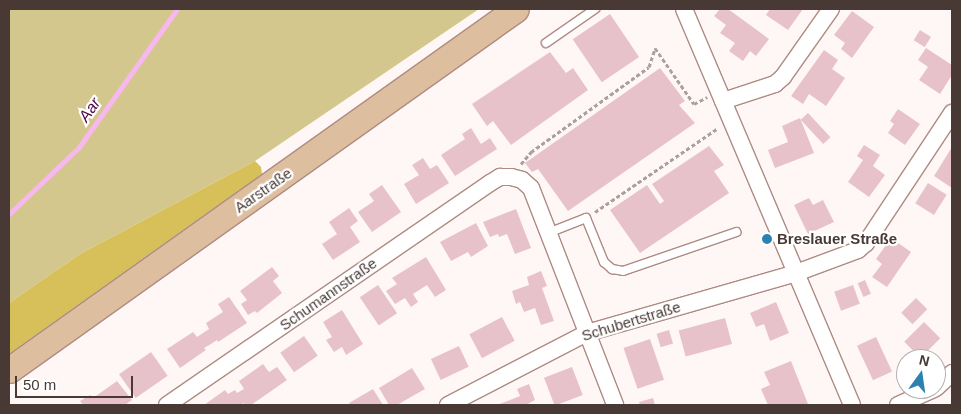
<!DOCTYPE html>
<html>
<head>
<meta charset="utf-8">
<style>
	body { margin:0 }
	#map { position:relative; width:961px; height:414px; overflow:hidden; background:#fff7f5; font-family:Arial,sans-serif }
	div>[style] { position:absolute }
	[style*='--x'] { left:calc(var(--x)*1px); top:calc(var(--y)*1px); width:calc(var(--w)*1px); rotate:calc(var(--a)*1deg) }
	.green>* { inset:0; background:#d4c78e }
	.forest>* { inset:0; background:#d7c05a }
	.stream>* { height:5px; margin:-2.5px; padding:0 2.5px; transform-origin:2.5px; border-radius:2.5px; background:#f7b8ee }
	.building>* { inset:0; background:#e8c2cb; transform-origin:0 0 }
	.path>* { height:3px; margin-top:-1.5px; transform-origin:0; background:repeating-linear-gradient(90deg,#aba09d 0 4px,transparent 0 6.5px) }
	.roads { filter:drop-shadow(1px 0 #ae8b83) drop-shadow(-1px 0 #ae8b83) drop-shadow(0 1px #ae8b83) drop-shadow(0 -1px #ae8b83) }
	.lane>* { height:8px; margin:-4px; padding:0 4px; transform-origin:4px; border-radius:4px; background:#fff }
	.street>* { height:16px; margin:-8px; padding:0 8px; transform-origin:8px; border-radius:8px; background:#fff }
	.primary>* { height:25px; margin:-12.5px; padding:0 12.5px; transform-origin:12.5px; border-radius:12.5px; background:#ddbe9e }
	.dots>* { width:14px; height:14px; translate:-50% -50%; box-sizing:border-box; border:2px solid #fff; border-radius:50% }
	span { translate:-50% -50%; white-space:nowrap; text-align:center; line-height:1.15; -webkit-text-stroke:4.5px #fff; paint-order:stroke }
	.street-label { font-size:15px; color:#483935 }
	.poi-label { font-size:15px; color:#483935; font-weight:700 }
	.left { translate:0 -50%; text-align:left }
	.water-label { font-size:16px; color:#4d0849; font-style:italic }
	.frame { position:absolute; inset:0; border:10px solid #483935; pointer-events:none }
	.north { position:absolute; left:896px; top:349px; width:50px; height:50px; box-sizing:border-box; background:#fff; border:1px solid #b6b0ae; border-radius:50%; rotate:14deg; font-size:14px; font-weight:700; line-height:20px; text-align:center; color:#483935 }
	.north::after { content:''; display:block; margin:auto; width:18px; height:22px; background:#2b82b1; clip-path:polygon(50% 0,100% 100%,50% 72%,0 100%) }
	.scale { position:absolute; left:15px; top:376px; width:118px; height:22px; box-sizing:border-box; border:2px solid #483935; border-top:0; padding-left:6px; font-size:15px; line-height:18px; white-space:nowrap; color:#483935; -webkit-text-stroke:4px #fff; paint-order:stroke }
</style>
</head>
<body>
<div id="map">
	<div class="green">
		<div style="clip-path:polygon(9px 9px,479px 9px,255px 161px,80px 254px,9px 303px)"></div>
	</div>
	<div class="forest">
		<div style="clip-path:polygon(255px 161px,261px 167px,262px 174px,9px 354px,9px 303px,80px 254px)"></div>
	</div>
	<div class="stream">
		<div style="--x:9;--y:214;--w:97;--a:-43.7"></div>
		<div style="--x:79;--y:147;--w:169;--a:-54.6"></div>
	</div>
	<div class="building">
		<div style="clip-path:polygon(720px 9px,728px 9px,769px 39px,756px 56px,750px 51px,743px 61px,729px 51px,735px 43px,720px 33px,726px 25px,714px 16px)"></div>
		<div style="clip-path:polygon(770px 9px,803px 9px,788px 30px,766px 15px)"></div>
		<div style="clip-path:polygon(852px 11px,874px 27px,852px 58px,841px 49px,845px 43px,834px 35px)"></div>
		<div style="left:610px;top:14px;width:52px;height:45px;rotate:56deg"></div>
		<div style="left:920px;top:30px;width:13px;height:12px;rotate:32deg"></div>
		<div style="clip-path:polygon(926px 48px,952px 65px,952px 75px,940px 94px,919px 80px,928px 67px,918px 60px)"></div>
		<div style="clip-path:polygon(824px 50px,838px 60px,832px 69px,845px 78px,826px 106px,809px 94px,803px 104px,791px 96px)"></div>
		<div style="clip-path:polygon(550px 52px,566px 73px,573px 68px,588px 90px,511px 145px,493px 121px,487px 126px,472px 104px)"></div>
		<div style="clip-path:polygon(660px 68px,685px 101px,679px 105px,695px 123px,568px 211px,538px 169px,532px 172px,525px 163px)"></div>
		<div style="clip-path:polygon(898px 109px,920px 124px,905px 145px,888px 133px,894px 124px,890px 121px)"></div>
		<div style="left:808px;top:113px;width:33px;height:10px;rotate:47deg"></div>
		<div style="clip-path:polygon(800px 118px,814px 153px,775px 168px,768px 150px,788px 142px,782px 126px)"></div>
		<div style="clip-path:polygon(471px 128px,481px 144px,490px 138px,497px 149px,455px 176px,441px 155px,465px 139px,462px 134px)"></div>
		<div style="clip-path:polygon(864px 145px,880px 155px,873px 166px,885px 175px,869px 197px,848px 182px,863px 160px,857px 156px)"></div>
		<div style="clip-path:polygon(709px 146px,724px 165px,714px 171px,729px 193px,640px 253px,610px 210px,647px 185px,660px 204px,664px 201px,652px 184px)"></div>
		<div style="clip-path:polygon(952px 147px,952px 188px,934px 176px)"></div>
		<div style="clip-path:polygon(423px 158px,430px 169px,437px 165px,449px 183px,416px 204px,404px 184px,419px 175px,412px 165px)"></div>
		<div style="left:928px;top:183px;width:22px;height:24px;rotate:32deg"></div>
		<div style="clip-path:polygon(382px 185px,401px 212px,372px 232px,358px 212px,374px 201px,369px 194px)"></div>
		<div style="clip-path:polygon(809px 198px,813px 205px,823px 200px,834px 222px,808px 234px,794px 205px)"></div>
		<div style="clip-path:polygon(349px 208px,358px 221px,350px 227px,360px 242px,333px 260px,322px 244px,337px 234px,329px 222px)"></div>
		<div style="clip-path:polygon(516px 209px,531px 248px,515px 254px,507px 234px,499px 237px,498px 234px,490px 237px,483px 222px)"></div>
		<div style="clip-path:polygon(476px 223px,488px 246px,471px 257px,468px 252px,451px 261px,440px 242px)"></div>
		<div style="clip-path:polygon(891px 238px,911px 252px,887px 287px,872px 277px,882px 264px,876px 259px)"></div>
		<div style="clip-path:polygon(426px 257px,446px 290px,435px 297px,427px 285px,413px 294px,418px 302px,411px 307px,405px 298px,395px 304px,386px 291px,397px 284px,392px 278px)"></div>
		<div style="clip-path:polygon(272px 267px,279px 276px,273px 281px,282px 293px,257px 313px,255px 311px,248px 315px,241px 304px,247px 300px,240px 291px)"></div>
		<div style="clip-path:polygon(541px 271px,547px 286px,542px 288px,554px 321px,541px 325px,535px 308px,524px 312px,520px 302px,516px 304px,512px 291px,529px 285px,527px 277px)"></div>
		<div style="left:865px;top:280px;width:15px;height:8px;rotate:67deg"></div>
		<div style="left:378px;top:285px;width:34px;height:22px;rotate:56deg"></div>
		<div style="left:853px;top:285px;width:20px;height:20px;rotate:70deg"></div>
		<div style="clip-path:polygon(229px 297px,247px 323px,218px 342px,217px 340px,211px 344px,204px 348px,206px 350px,180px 368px,167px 349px,193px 332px,197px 337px,209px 329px,206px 323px,223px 312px,218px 304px)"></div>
		<div style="left:916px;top:298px;width:16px;height:21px;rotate:45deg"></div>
		<div style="clip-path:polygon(776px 302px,789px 333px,770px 341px,764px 324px,756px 327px,750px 313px)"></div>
		<div style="clip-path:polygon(342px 310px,363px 344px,346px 355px,342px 347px,334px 352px,326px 340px,332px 337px,323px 322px)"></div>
		<div style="left:502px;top:317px;width:27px;height:37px;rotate:62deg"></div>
		<div style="left:725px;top:318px;width:27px;height:48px;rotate:75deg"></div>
		<div style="left:924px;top:322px;width:23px;height:28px;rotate:45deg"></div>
		<div style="left:669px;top:330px;width:14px;height:13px;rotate:73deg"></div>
		<div style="left:304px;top:336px;width:24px;height:29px;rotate:55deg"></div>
		<div style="left:876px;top:337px;width:38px;height:21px;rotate:65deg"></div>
		<div style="left:650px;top:339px;width:43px;height:28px;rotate:71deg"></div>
		<div style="left:459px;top:346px;width:23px;height:31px;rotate:65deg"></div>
		<div style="left:151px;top:352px;width:29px;height:39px;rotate:55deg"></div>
		<div style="clip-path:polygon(791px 361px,808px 404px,768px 405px,761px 389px,770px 385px,764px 372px)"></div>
		<div style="clip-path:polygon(263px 364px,269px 372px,277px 367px,287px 380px,251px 405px,245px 405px,244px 403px,240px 405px,204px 405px,225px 390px,228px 394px,235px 390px,237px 393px,244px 389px,239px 381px)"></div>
		<div style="left:572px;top:367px;width:30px;height:30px;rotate:69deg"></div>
		<div style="clip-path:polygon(412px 368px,425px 389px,397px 405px,389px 405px,379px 388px)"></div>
		<div style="clip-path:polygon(117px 381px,132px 400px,125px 405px,83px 405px,80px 401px,90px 395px,93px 398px)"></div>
		<div style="clip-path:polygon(529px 384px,535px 400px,526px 405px,497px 405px,520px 396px,517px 389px)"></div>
		<div style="clip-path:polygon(373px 389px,383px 405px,351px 405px,349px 403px)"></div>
		<div style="clip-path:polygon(653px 398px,655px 405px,640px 405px,639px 402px)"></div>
	</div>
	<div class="path">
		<div style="--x:521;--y:164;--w:16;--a:-50"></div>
		<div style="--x:531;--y:152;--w:145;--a:-35.8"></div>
		<div style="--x:649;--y:67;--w:20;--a:-72"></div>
		<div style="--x:655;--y:48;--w:68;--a:55.1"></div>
		<div style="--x:694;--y:104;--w:15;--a:-28"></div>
		<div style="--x:595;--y:212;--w:149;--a:-34.3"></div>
	</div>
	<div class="roads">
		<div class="lane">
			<div style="--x:546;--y:43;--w:60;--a:-34.8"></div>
			<div style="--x:548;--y:233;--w:41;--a:-21.5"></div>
			<div style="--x:586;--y:218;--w:48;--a:67.8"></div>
			<div style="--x:604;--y:262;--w:11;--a:41"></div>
			<div style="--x:612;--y:269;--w:11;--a:10"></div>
			<div style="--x:623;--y:271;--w:120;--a:-19"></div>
		</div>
		<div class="street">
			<div style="--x:684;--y:9;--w:430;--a:67"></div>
			<div style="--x:723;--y:101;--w:55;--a:-18.1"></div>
			<div style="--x:775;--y:84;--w:11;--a:-41"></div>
			<div style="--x:783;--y:77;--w:83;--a:-54.8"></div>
			<div style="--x:936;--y:388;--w:22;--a:-43"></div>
			<div style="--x:167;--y:405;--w:392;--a:-34.5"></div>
			<div style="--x:490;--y:183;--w:12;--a:-31"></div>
			<div style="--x:500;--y:177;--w:11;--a:0"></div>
			<div style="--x:511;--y:177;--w:11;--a:15"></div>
			<div style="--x:522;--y:180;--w:12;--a:42"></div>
			<div style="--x:531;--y:188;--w:233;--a:68.8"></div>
			<div style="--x:448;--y:405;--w:157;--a:-27.4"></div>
			<div style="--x:587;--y:333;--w:217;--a:-16"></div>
			<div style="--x:796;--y:273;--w:66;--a:-20.4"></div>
			<div style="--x:858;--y:250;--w:11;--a:-41"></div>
			<div style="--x:866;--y:243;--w:156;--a:-56.5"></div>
			<div style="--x:898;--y:405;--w:39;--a:-24"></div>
		</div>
		<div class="primary">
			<div style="--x:9;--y:370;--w:622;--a:-35.45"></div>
		</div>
	</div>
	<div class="dots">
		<div style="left:767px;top:239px;background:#2b82b1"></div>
	</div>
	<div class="street-label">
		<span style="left:263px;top:190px;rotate:-35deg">Aarstraße</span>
		<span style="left:328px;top:294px;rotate:-35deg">Schumannstraße</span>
		<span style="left:631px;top:321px;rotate:-17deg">Schubertstraße</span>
	</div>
	<div class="poi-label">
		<span class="left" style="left:777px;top:239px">Breslauer Straße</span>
	</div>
	<div class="water-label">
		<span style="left:90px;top:110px;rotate:-55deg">Aar</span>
	</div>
	<div class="frame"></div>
	<div class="north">N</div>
	<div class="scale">50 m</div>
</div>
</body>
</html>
